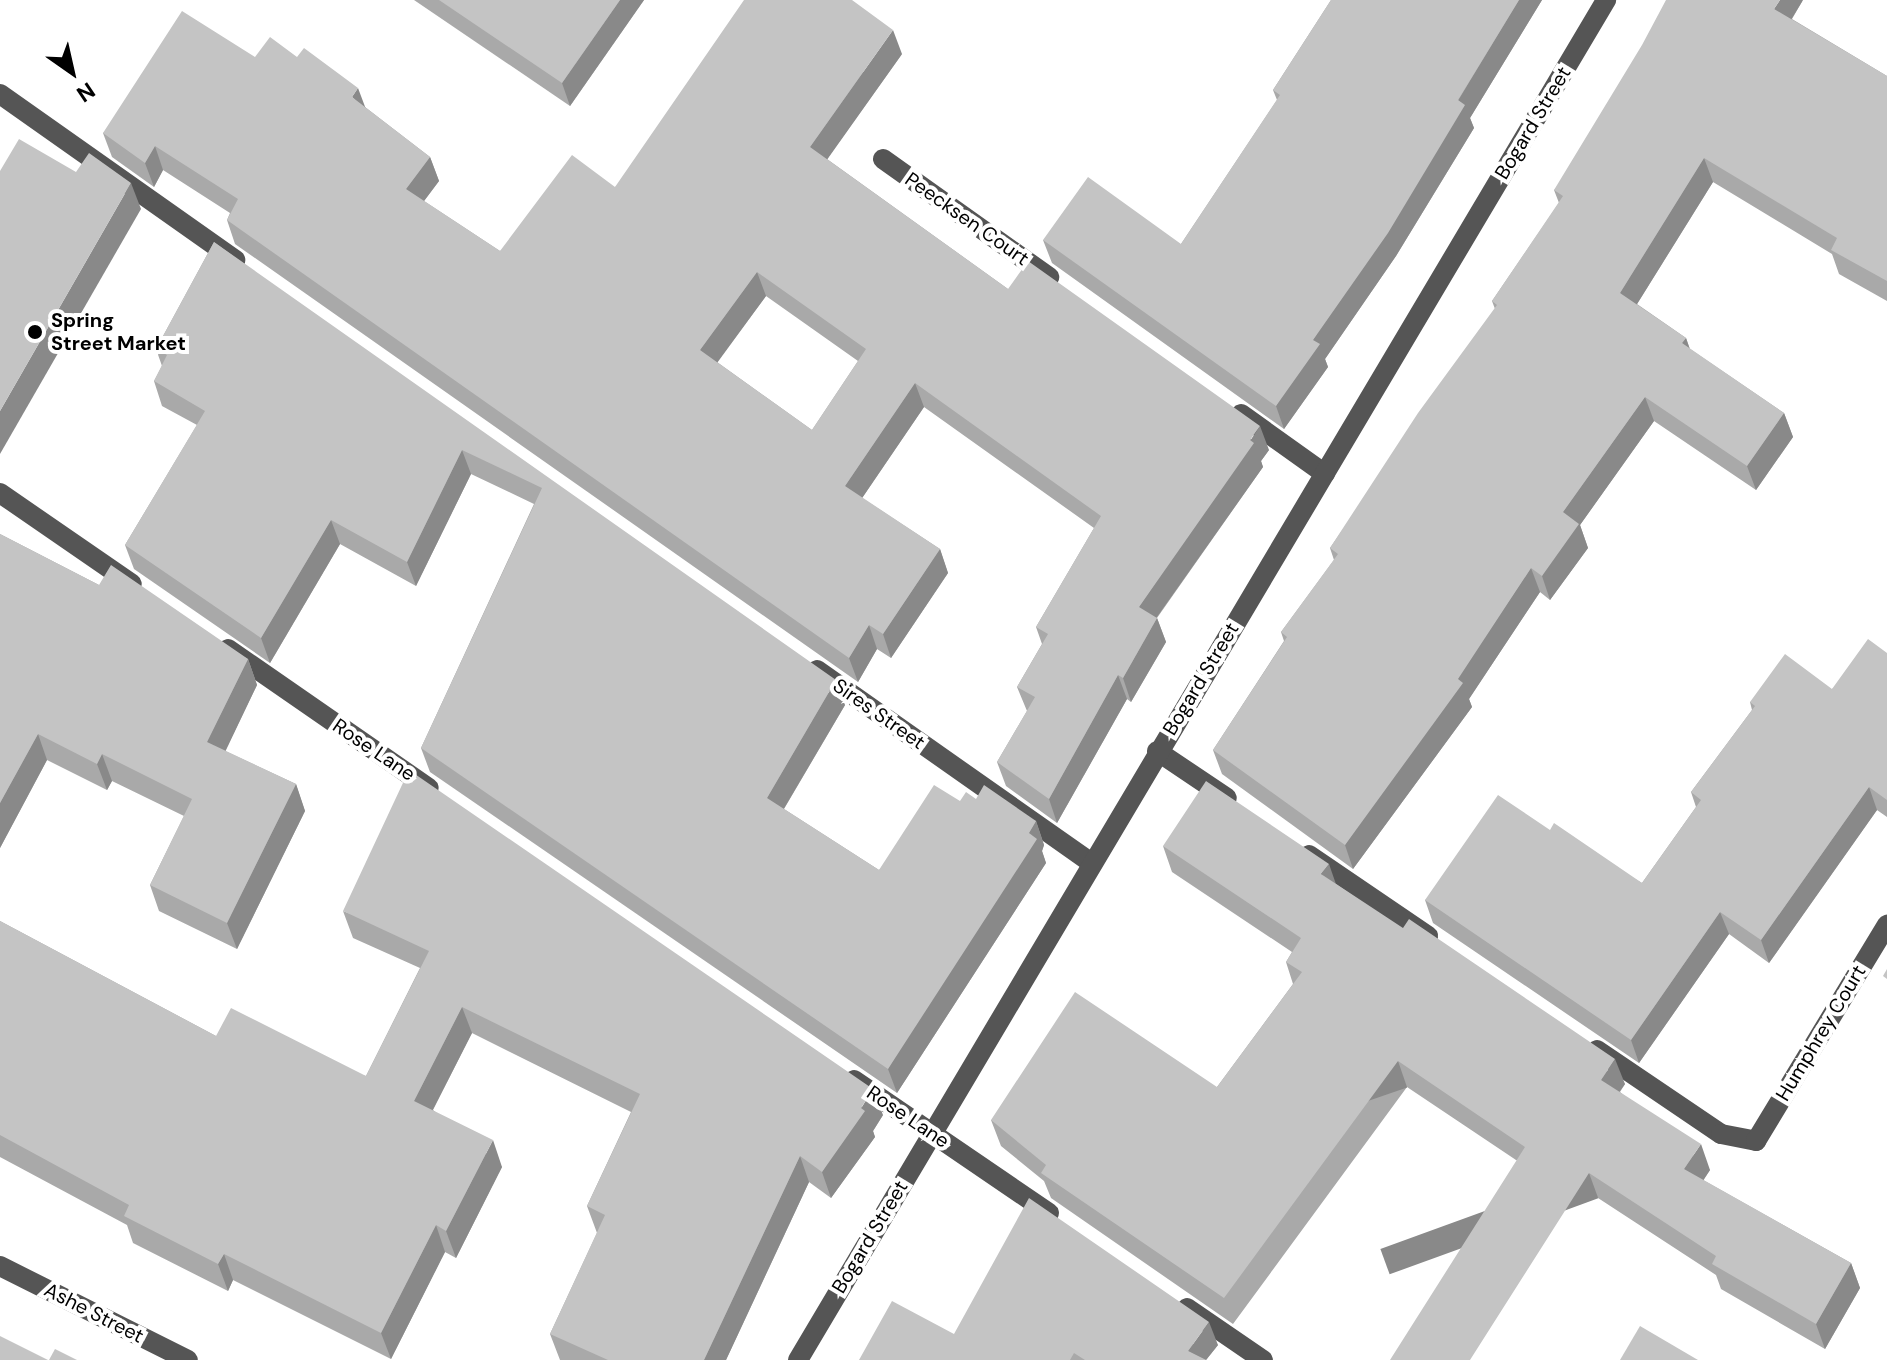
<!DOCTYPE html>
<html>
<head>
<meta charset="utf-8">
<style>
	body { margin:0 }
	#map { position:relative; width:1887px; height:1360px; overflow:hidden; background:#fff; font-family:"DM Sans",sans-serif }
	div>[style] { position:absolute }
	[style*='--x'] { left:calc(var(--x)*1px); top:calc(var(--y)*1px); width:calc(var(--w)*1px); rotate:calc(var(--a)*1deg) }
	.minor>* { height:20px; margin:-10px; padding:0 10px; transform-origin:10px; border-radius:10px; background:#555 }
	.wall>* { inset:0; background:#a9a9a9 }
	.shaded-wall>* { inset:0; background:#898989; transform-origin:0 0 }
	.building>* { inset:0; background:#c4c4c4 }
	.dots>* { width:22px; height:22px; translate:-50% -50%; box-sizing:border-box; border:4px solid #fff; border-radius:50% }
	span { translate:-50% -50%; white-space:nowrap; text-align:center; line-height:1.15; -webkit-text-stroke:8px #fff; paint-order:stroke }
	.street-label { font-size:20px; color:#000 }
	.poi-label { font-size:20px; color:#000; font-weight:700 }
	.left { translate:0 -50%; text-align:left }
	.north { position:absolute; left:32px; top:32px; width:80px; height:80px; -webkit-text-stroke:6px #fff; paint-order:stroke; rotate:146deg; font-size:22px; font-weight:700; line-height:32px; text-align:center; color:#000 }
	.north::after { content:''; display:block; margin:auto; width:28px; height:36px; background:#000; clip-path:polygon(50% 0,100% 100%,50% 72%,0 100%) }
</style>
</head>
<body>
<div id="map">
	<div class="minor">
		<div style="--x:0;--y:94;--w:288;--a:35.2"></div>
		<div style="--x:883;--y:159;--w:204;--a:35.4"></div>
		<div style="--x:1241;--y:414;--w:103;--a:35.5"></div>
		<div style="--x:0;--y:493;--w:160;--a:34.6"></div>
		<div style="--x:228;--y:649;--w:244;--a:34.7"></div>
		<div style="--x:817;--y:670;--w:336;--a:35.1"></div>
		<div style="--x:1157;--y:751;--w:84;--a:33.9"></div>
		<div style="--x:1309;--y:855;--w:144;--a:34.2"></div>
		<div style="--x:1597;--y:1050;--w:150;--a:34.1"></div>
		<div style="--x:1721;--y:1134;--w:36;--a:11"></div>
		<div style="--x:1756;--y:1141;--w:253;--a:-58.8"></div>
		<div style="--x:854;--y:1080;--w:236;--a:34.3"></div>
		<div style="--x:0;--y:1266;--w:210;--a:26.6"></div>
		<div style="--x:1187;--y:1308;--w:92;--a:34.4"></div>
		<div style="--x:798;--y:1360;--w:1582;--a:-59.28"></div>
	</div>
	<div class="wall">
		<div style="clip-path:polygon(414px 0,644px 0,570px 106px)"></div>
		<div style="clip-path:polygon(1331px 0,1542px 0,1470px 118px,1474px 128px,1396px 256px,1325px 359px,1328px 367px,1284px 429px,1052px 263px,1043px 240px,1181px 244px,1277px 100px,1273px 90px)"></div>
		<div style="clip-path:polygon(1803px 0,1792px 19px,1887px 76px,1887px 301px,1839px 274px,1832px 254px,1713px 182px,1637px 304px,1686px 338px,1690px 349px,1784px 413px,1793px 437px,1756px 490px,1654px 421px,1580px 525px,1588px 548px,1550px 600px,1540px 592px,1469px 699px,1472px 707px,1353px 869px,1222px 774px,1213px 750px,1284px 641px,1281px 632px,1334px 560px,1330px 548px,1495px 309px,1492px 301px,1559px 203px,1554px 190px)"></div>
		<div style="clip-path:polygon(evenodd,902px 54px,827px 159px,1008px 289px,1269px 450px,1261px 461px,1263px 467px,1157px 618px,1166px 642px,1131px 702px,1127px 699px,1057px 823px,1006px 786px,997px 762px,1027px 711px,1017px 687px,1042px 644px,1036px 627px,1094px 528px,924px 407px,862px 498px,940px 549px,948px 573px,891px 658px,877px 649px,858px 682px,235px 244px,227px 220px,230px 213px,163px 170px,154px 187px,112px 157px,103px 133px,255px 57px,365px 107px,430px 157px,439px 181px,424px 201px,500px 251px,615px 187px,902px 54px,766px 296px,858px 361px,812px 430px,717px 362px,766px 296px)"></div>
		<div style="clip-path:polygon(214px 242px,845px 705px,784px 809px,879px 870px,960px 801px,976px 799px,1036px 821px,1044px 845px,1042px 851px,1046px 863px,897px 1093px,430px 772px,421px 748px,534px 504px,471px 474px,416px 586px,340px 544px,270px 663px,134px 569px,125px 545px,197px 425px,162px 406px,154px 381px,162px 366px,156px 349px)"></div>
		<div style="clip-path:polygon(0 534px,99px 585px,248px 659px,257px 685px,225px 751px,296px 784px,305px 811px,237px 949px,159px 911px,150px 885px,184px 816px,112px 781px,107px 790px,47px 760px,0 848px)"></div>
		<div style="clip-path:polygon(1887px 653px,1887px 817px,1877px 810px,1769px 963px,1729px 934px,1639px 1063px,1433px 923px,1425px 900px,1550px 830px,1642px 883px,1696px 807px,1691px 792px,1752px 710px,1750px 702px,1832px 689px)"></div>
		<div style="clip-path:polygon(1163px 846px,1336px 884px,1625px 1084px,1620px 1092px,1710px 1170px,1703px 1180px,1851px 1263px,1860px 1288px,1825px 1349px,1721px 1289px,1716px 1275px,1598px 1198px,1516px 1160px,1407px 1087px,1233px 1324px,1051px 1198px,1044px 1181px,1001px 1146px,991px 1120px,1217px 1087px,1293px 984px,1286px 962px,1292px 952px,1172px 872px)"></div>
		<div style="clip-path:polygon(343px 911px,883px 1115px,873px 1131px,875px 1137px,831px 1198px,809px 1182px,726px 1360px,560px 1360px,550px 1334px,597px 1233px,587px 1206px,631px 1112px,472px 1033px,433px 1110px,502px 1167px,456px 1258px,445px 1252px,391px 1359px,233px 1280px,228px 1291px,133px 1243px,127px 1225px,0 1157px,0 921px,216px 1036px,366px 1076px,420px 968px,353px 938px)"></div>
		<div style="clip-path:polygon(954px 1334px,1218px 1345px,1206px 1360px,859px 1360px)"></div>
	</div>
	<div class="shaded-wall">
		<div style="clip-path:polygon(620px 0,644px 0,570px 106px,562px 83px)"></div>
		<div style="clip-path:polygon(1519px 0,1542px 0,1470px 118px,1474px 128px,1396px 256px,1325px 359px,1328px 367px,1284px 429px,1276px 406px,1313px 340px)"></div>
		<div style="clip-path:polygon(1780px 0,1803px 0,1783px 33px,1774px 9px)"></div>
		<div style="clip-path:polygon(893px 30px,902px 54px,819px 171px,810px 147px)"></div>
		<div style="clip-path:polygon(358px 88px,367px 112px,352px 97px)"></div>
		<div style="clip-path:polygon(155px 146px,163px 170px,154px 187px,145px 163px)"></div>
		<div style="clip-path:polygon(430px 157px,439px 181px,415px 213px,406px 189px)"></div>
		<div style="clip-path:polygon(1704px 158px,1713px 182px,1629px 317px,1620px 293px)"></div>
		<div style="clip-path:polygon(131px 183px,141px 209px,0 454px,0 411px)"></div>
		<div style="clip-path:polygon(757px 272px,766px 296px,709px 374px,700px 350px)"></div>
		<div style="clip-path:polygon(1686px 338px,1694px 362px,1682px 343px)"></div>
		<div style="clip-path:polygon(915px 383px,924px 407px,854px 510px,845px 486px)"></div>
		<div style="clip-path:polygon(1645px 397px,1654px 421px,1580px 525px,1588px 548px,1550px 600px,1542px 576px,1563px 512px)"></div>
		<div style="clip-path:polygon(1784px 413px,1793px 437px,1756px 490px,1747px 466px)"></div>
		<div style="clip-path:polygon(1260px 426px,1269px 450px,1261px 461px,1263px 467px,1147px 631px,1139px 607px)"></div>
		<div style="clip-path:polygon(462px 450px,471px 474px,416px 586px,407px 562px)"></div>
		<div style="clip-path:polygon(331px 520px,340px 544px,270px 663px,261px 638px)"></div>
		<div style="clip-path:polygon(940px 549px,948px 573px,891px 658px,883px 634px)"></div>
		<div style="clip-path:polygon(1531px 568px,1540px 592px,1469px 699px,1472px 707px,1353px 869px,1345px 845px)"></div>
		<div style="clip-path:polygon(1157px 618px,1166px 642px,1131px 702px,1123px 678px)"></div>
		<div style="clip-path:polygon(869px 625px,877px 649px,858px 682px,849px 658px)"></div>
		<div style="clip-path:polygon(248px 659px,257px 685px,217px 769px,207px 742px)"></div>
		<div style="clip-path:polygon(1118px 675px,1127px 699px,1057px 823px,1049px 799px)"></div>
		<div style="clip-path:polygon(836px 680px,845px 705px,776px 822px,767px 798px)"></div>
		<div style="clip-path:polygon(38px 734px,47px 760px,0 848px,0 803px)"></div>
		<div style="clip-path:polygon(102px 754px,112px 781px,107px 790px,97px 764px)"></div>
		<div style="clip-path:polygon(296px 784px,305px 811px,237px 949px,227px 923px)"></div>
		<div style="clip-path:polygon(1869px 787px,1877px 810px,1769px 963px,1761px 940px)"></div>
		<div style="clip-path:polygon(1036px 821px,1044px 845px,1042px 851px,1046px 863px,897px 1093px,888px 1069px)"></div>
		<div style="clip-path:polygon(1329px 864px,1338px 890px,1321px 874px)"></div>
		<div style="clip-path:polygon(1720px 912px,1729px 934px,1639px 1063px,1631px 1040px)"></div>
		<div style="clip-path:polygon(462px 1007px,472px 1033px,424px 1127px,414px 1101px)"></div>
		<div style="clip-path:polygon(1615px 1059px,1625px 1084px,1610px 1105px,1601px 1080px)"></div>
		<div style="left:1398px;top:1061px;width:28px;height:294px;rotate:71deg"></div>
		<div style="clip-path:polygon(873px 1089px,883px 1115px,873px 1131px,875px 1137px,831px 1198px,822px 1172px)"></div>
		<div style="clip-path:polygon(493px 1140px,502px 1167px,456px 1258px,446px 1231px)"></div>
		<div style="clip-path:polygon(1701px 1144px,1710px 1170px,1694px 1195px,1684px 1169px)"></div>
		<div style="clip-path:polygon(800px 1156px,809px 1182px,726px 1360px,704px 1360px)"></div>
		<div style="left:1589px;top:1173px;width:27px;height:222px;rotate:70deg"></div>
		<div style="clip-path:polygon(436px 1225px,445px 1252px,391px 1359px,381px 1333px)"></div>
		<div style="clip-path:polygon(224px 1254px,233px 1280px,228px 1291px,218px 1264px)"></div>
		<div style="clip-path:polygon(1851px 1263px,1860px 1288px,1825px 1349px,1816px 1324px)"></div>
		<div style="clip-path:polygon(1209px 1322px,1218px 1345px,1206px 1360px,1188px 1351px)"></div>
	</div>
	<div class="building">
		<div style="clip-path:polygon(439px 0,620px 0,562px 83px)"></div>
		<div style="clip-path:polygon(evenodd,744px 0,852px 0,893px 30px,810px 147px,1008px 289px,1028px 261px,1260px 426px,1250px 440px,1254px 443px,1139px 607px,1157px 618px,1123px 678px,1118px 675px,1049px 799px,997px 762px,1035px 697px,1017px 687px,1048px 634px,1036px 627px,1101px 516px,915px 383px,845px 486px,940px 549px,883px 634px,869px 625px,849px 658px,227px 220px,238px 199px,155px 146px,145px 163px,103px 133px,182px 11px,255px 57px,270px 37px,297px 57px,304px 48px,358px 88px,352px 97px,430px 157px,406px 189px,500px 251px,572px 155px,615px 187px,744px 0,757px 272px,866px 349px,812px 430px,700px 350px,757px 272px)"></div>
		<div style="clip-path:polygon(1331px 0,1519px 0,1458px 100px,1465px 105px,1388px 233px,1313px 340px,1320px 344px,1276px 406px,1043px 240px,1088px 177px,1181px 244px,1280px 95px,1273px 90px)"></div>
		<div style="clip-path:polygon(1666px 0,1780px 0,1774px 9px,1887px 76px,1887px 281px,1831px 250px,1837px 238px,1704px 158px,1620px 293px,1686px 338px,1682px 343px,1784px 413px,1747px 466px,1645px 397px,1563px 512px,1579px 524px,1542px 576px,1531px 568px,1458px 679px,1463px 683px,1345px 845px,1213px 750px,1287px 637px,1281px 632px,1338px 554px,1330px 548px,1418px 413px,1497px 305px,1492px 301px,1563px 196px,1554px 190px,1642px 45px)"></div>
		<div style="clip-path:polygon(19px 139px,76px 172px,89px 153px,131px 183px,0 411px,0 171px)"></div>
		<div style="clip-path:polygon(214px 242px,836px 680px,767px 798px,879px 870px,934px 785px,960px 801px,966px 792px,976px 799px,984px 785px,1036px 821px,1029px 833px,1037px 839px,888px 1069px,421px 748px,542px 488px,462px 450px,407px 562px,331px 520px,261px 638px,125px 545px,205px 411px,154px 381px,167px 355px,156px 349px)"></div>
		<div style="clip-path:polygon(0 534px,99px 585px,111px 565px,248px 659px,207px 742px,296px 784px,227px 923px,150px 885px,192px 799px,102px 754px,97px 764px,38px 734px,0 803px)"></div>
		<div style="clip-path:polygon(1868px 639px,1887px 653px,1887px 800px,1869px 787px,1761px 940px,1720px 912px,1631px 1040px,1425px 900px,1498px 795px,1550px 830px,1554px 823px,1642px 883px,1701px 800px,1691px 792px,1755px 706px,1750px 702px,1785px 654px,1832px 689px)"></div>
		<div style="clip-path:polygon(409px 770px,873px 1089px,861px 1108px,865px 1111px,822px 1172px,800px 1156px,704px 1360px,608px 1360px,550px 1334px,605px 1215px,587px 1206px,640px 1094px,462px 1007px,414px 1101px,493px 1140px,446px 1231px,436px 1225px,381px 1333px,224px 1254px,218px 1264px,124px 1216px,129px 1205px,0 1135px,0 921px,216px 1036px,231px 1008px,366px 1076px,429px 951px,343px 911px)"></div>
		<div style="clip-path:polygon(1206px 781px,1329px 864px,1321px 874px,1403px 928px,1409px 919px,1615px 1059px,1601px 1080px,1701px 1144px,1684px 1169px,1851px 1263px,1816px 1324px,1712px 1264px,1716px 1256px,1589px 1173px,1470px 1360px,1390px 1360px,1525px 1147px,1398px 1061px,1224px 1298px,1041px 1173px,1046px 1165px,991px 1120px,1075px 992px,1217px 1087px,1302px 972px,1286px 962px,1301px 938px,1163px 846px)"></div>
		<div style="clip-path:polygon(1887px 969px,1887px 979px,1883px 976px)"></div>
		<div style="clip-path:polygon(1029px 1198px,1209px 1322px,1188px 1351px,1206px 1360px,1085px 1360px,1074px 1353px,1070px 1360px,859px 1360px,892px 1301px,954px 1334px)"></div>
		<div style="clip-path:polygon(1640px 1326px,1698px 1360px,1620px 1360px)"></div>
		<div style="clip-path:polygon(0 1336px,48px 1360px,0 1360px)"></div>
		<div style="clip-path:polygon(55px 1349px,77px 1360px,49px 1360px)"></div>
	</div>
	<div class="dots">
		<div style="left:35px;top:332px;background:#000"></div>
	</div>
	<div class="street-label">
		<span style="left:1533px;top:123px;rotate:-59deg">Bogard Street</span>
		<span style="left:967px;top:219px;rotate:35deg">Peecksen Court</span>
		<span style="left:1201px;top:679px;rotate:-59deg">Bogard Street</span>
		<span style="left:879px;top:714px;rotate:35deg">Sires Street</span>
		<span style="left:374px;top:750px;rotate:34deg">Rose Lane</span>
		<span style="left:1821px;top:1033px;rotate:-59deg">Humphrey Court</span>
		<span style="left:908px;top:1117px;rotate:34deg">Rose Lane</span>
		<span style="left:870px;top:1237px;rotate:-59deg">Bogard Street</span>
		<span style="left:94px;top:1313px;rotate:27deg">Ashe Street</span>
	</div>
	<div class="poi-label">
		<span class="left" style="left:51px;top:332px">Spring<br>Street Market</span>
	</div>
	<div class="north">N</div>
</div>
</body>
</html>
